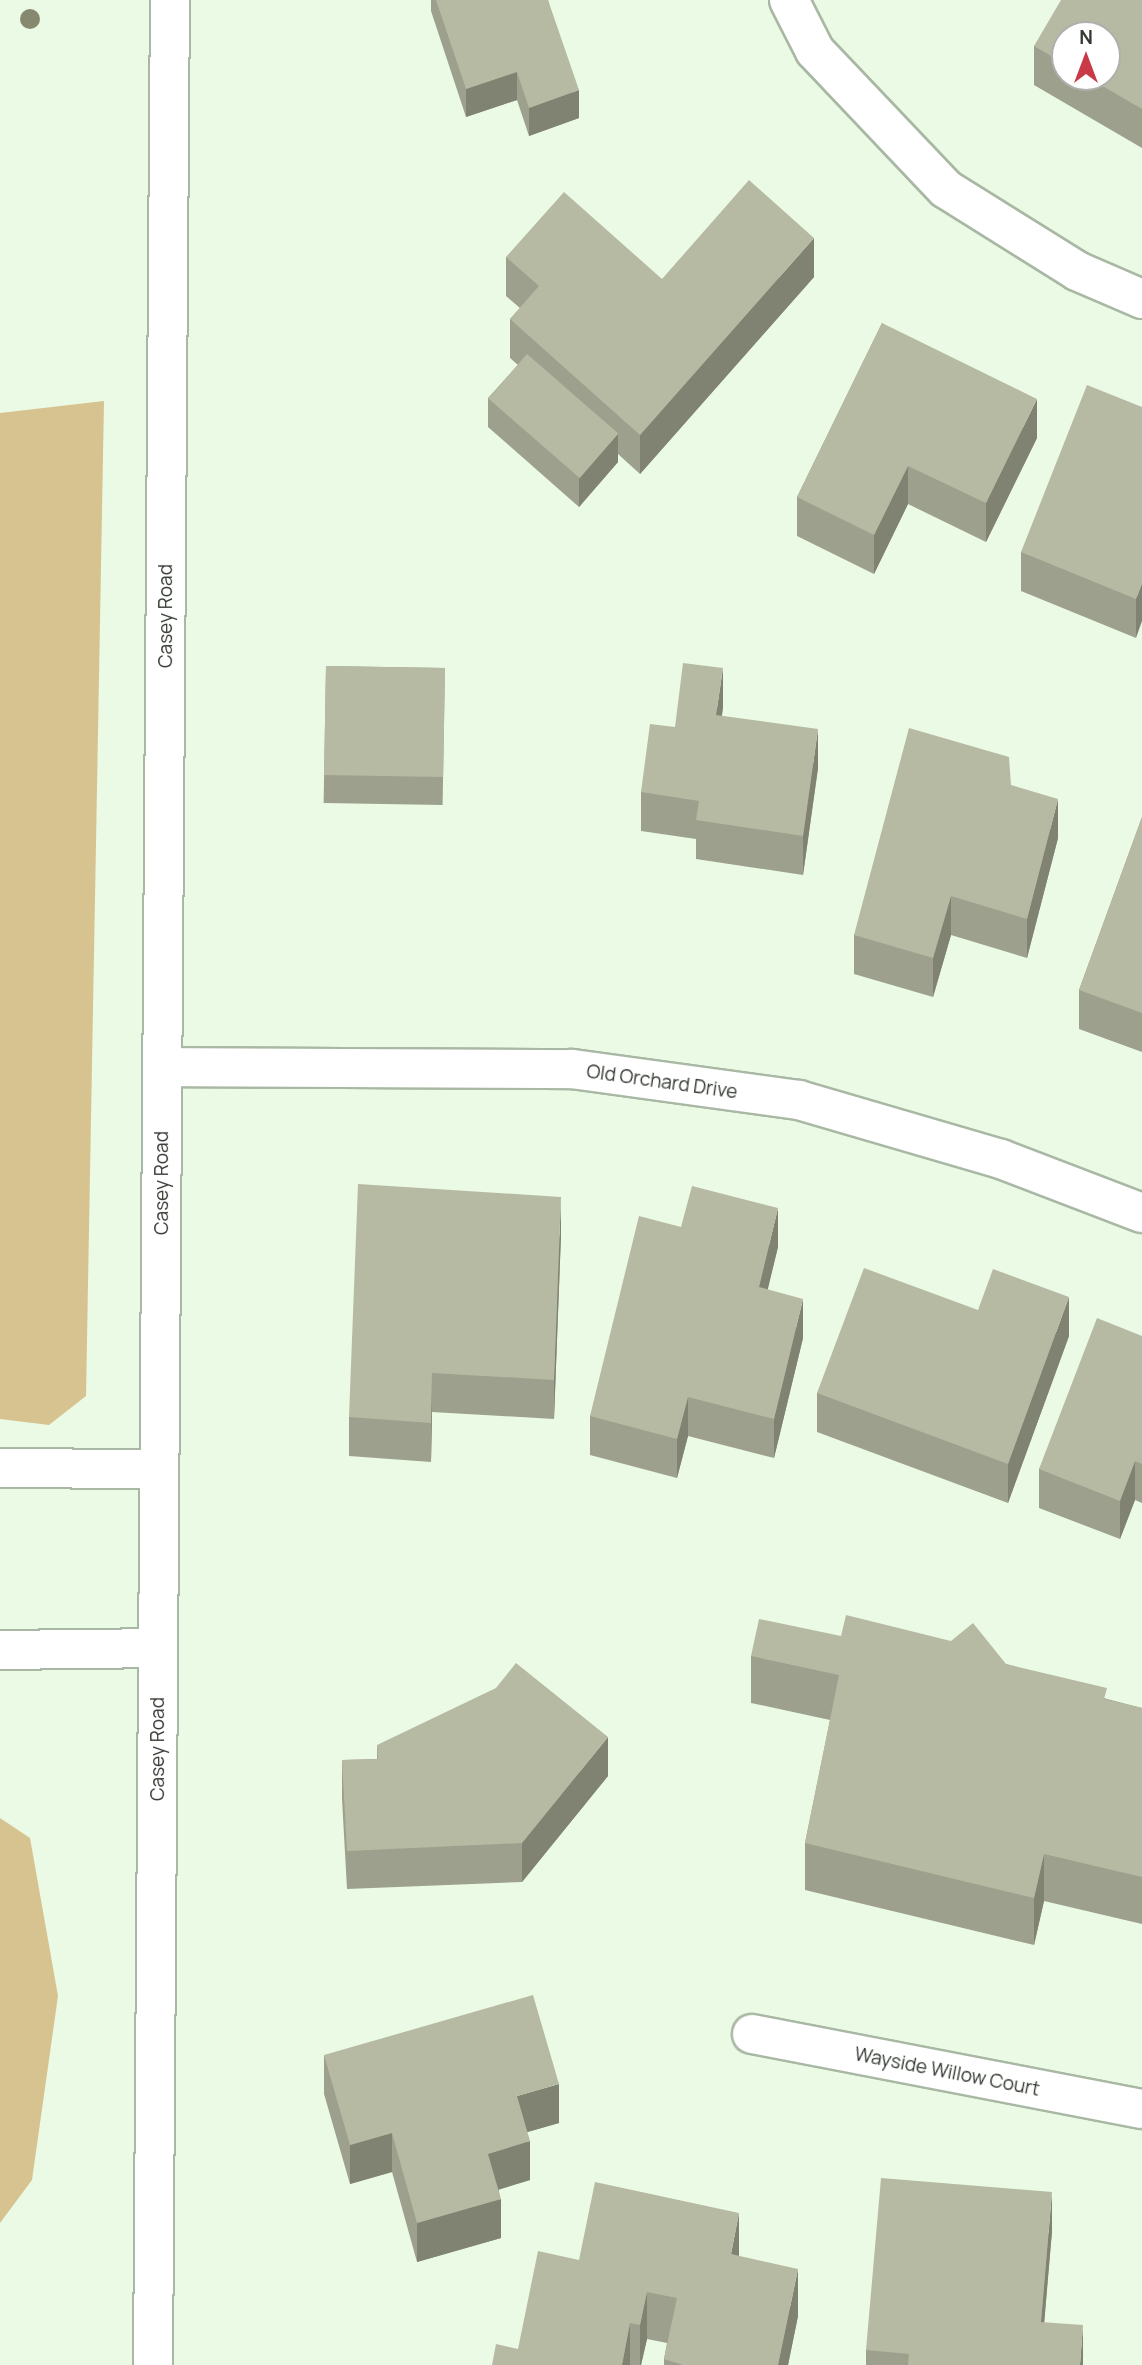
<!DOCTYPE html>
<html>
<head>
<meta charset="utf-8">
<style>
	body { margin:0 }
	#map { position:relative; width:1142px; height:2365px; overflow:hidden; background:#ebfae5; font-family:Manrope,sans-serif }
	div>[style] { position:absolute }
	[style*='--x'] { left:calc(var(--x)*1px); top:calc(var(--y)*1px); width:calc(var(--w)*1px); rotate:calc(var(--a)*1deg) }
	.green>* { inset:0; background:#d7c390 }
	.roads { filter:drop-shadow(2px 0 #a9b8a4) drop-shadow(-2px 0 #a9b8a4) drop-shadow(0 2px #a9b8a4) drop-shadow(0 -2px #a9b8a4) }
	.minor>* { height:38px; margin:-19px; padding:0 19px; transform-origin:19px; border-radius:19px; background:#fff }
	.trees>* { width:20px; height:20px; margin:-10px; border-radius:50%; background:#868870 }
	.wall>* { inset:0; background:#9da08c; transform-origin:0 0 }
	.shaded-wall>* { inset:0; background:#808272 }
	.building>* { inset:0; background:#b7baa3; transform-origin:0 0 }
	span { translate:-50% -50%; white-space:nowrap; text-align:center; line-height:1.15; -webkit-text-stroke:5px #fff; paint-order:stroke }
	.street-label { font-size:19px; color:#343a32 }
	.north { position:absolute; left:1051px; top:21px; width:70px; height:70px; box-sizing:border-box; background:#fff; border:2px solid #aeb0ad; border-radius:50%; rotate:0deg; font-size:19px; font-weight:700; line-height:28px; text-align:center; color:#343a32 }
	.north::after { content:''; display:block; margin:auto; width:24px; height:32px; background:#c93947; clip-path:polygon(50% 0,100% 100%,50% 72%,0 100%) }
</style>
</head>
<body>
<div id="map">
	<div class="green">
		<div style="clip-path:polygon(104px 401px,86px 1396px,49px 1425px,0 1419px,0 413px)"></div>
		<div style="clip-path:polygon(0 1818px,30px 1838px,58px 1996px,32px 2180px,0 2223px)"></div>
	</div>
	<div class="roads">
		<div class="minor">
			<div style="--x:789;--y:0;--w:57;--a:63"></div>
			<div style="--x:815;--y:51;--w:190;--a:46.5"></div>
			<div style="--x:946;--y:189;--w:155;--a:32"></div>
			<div style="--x:1077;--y:271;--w:71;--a:23.3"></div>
			<div style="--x:163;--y:1067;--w:409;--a:0.3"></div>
			<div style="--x:572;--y:1069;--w:229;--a:7.8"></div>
			<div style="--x:799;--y:1100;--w:210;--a:16.3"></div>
			<div style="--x:1001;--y:1159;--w:151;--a:21"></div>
			<div style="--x:0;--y:1468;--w:159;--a:0.4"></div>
			<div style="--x:0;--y:1650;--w:158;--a:-0.7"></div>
			<div style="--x:752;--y:2034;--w:397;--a:10.9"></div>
			<div style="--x:153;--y:2365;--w:2365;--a:-89.59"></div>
		</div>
	</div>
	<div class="trees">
		<div style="left:30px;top:19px"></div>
	</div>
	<div class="wall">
		<div style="clip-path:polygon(431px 0,548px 0,579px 118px,529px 136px,517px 100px,466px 117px,431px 11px)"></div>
		<div style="clip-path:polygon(evenodd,1142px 0,1142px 148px,1034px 85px,1034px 46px,1142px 0,1065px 35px,1107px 77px,1065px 77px,1065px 35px)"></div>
		<div style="clip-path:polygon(506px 257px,662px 279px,814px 277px,640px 474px,618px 454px,618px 462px,579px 507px,488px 427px,488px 398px,518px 365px,510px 358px,510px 319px,520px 308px,506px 296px)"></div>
		<div style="clip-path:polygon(882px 323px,1037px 438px,986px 542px,908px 504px,874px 574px,797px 536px,797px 497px)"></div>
		<div style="clip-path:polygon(1142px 407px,1136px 638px,1021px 591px,1021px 552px)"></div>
		<div style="left:326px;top:666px;width:119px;height:137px;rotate:1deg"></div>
		<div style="clip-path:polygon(723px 707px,722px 716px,818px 768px,803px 875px,696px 859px,696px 839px,641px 831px,641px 792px,675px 727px)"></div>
		<div style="clip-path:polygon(1011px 785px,1058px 838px,1027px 958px,951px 935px,933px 997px,854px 974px,854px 935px)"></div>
		<div style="clip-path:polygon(1142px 817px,1142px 1052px,1079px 1029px,1079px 990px)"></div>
		<div style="clip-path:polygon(681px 1227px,778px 1247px,767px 1289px,803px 1338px,774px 1458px,688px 1436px,677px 1478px,590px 1455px,590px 1416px)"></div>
		<div style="clip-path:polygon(561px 1235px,554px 1419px,432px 1412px,431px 1462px,349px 1456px,349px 1417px)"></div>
		<div style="clip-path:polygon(978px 1310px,1069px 1336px,1008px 1503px,817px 1432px,817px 1393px)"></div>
		<div style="clip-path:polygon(1142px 1336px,1142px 1503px,1135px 1500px,1120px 1539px,1039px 1508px,1039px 1469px)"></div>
		<div style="clip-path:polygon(841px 1636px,1006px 1664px,1107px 1699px,1142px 1708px,1142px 1924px,1044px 1901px,1034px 1945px,805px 1890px,805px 1843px,830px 1720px,751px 1703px,751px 1656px)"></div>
		<div style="clip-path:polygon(377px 1745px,608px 1776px,522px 1882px,347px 1889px,342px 1799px,342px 1760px,377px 1759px)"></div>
		<div style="clip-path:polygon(324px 2055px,559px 2123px,527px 2132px,530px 2180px,499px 2189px,501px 2238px,417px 2262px,392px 2172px,350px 2184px,324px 2094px)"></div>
		<div style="clip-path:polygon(1052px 2231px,1044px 2322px,1083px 2365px,866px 2365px,866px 2350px)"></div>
		<div style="clip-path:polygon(739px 2256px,798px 2316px,788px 2365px,664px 2365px,664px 2359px,667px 2343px,647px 2339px,641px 2365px,492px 2365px,518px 2349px,579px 2260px)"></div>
	</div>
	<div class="shaded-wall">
		<div style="clip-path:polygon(517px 72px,517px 100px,466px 117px,466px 89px)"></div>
		<div style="clip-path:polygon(579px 90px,579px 118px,529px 136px,529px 108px)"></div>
		<div style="clip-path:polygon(814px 238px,814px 277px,640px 474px,640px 435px)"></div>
		<div style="clip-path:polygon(1037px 399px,1037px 438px,986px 542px,986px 503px)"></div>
		<div style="clip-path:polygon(618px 434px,618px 462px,579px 507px,579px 479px)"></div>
		<div style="clip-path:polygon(908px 466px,908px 504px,874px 574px,874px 535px)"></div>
		<div style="clip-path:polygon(1142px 583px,1142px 621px,1136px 638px,1136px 599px)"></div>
		<div style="clip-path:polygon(723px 668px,723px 707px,716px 754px,716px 715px)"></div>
		<div style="clip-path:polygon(818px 729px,818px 768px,803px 875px,803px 836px)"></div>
		<div style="clip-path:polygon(1058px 799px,1058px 838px,1027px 958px,1027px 919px)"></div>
		<div style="clip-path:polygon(951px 896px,951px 935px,933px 997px,933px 958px)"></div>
		<div style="clip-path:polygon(561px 1197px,561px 1235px,554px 1419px,554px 1380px)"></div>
		<div style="clip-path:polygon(778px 1208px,778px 1247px,759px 1326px,759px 1287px)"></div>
		<div style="clip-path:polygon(1069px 1297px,1069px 1336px,1008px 1503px,1008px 1464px)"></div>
		<div style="clip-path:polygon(803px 1299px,803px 1338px,774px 1458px,774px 1419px)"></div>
		<div style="clip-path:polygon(432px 1373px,432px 1412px,431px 1462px,431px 1423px)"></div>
		<div style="clip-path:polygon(688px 1397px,688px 1436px,677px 1478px,677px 1439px)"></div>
		<div style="clip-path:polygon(1135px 1461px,1135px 1500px,1120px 1539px,1120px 1501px)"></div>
		<div style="clip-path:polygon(608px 1737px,608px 1776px,522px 1882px,522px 1843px)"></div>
		<div style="clip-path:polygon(1044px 1854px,1044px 1901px,1034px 1945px,1034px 1898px)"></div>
		<div style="clip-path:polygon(559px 2084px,559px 2123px,517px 2135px,517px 2096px)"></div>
		<div style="clip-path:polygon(392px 2133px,392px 2172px,350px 2184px,350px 2145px)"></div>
		<div style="clip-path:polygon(530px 2141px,530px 2180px,488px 2193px,488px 2154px)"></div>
		<div style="clip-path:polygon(1052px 2192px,1052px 2231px,1041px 2361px,1041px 2322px)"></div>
		<div style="clip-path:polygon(501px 2199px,501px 2238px,417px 2262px,417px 2223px)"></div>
		<div style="clip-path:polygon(739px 2213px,739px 2260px,731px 2254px)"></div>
		<div style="clip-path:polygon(798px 2269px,798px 2316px,788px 2365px,778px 2365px)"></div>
		<div style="clip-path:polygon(647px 2292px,647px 2339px,641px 2365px,640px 2365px,640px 2325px)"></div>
		<div style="clip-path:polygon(630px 2323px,630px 2365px,622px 2365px)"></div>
		<div style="clip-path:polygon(1083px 2325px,1083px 2365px,1080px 2365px)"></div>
	</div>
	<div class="building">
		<div style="clip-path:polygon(436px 0,548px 0,579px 90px,529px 108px,517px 72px,466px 89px)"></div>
		<div style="clip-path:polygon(1061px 0,1142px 0,1142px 109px,1087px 77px,1107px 77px,1107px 35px,1065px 35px,1065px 64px,1034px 46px)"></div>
		<div style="clip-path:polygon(749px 180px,814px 238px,640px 435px,510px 319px,539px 286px,506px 257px,564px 192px,662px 279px)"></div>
		<div style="clip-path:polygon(882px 323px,1037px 399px,986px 503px,908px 466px,874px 535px,797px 497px)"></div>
		<div style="left:527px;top:354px;width:121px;height:59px;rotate:41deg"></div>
		<div style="clip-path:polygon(1087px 385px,1142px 407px,1142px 583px,1136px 599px,1021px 552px)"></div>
		<div style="clip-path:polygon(683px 663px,723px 668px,716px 715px,818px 729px,803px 836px,696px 820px,699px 801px,641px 792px,650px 724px,675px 727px)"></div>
		<div style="left:326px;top:666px;width:119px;height:109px;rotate:1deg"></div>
		<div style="clip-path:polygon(909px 728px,1009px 757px,1011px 785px,1058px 799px,1027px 919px,951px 896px,933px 958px,854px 935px)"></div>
		<div style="clip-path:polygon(1142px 817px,1142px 1013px,1079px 990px)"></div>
		<div style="clip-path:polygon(358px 1184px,561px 1197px,554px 1380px,432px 1373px,431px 1423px,349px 1417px)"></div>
		<div style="clip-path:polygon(692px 1186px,778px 1208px,759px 1287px,803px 1299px,774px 1419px,688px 1397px,677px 1439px,590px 1416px,639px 1216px,681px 1227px)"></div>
		<div style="clip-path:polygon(864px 1268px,978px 1310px,993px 1269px,1069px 1297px,1008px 1464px,817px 1393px)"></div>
		<div style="clip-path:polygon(1097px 1318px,1142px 1336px,1142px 1464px,1135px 1461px,1120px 1501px,1039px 1469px)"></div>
		<div style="clip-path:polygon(846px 1615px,951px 1641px,973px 1623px,1006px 1664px,1107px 1688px,1104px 1699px,1142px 1708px,1142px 1877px,1044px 1854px,1034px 1898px,805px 1843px,839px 1675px,751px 1656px,759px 1619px,841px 1636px)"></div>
		<div style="clip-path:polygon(516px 1663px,608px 1737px,522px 1843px,347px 1851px,342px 1760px,378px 1759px,377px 1745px,496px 1688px)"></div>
		<div style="clip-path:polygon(533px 1995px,559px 2084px,517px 2096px,530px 2141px,488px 2154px,501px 2199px,417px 2223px,392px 2133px,350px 2145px,324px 2055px)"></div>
		<div style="clip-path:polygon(881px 2178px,1052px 2192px,1041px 2322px,1083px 2325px,1080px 2365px,908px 2365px,909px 2354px,866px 2350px)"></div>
		<div style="clip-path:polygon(595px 2182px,739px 2213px,731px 2254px,798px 2269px,778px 2365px,683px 2365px,664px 2359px,677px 2298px,647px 2292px,640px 2325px,630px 2323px,622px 2365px,492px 2365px,496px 2344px,518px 2349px,538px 2251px,579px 2260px)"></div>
	</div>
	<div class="street-label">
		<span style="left:166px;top:616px;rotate:-90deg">Casey Road</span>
		<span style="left:662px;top:1082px;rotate:8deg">Old Orchard Drive</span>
		<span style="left:162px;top:1183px;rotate:-90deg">Casey Road</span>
		<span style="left:158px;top:1749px;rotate:-90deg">Casey Road</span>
		<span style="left:947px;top:2072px;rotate:11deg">Wayside Willow Court</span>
	</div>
	<div class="north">N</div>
</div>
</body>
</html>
